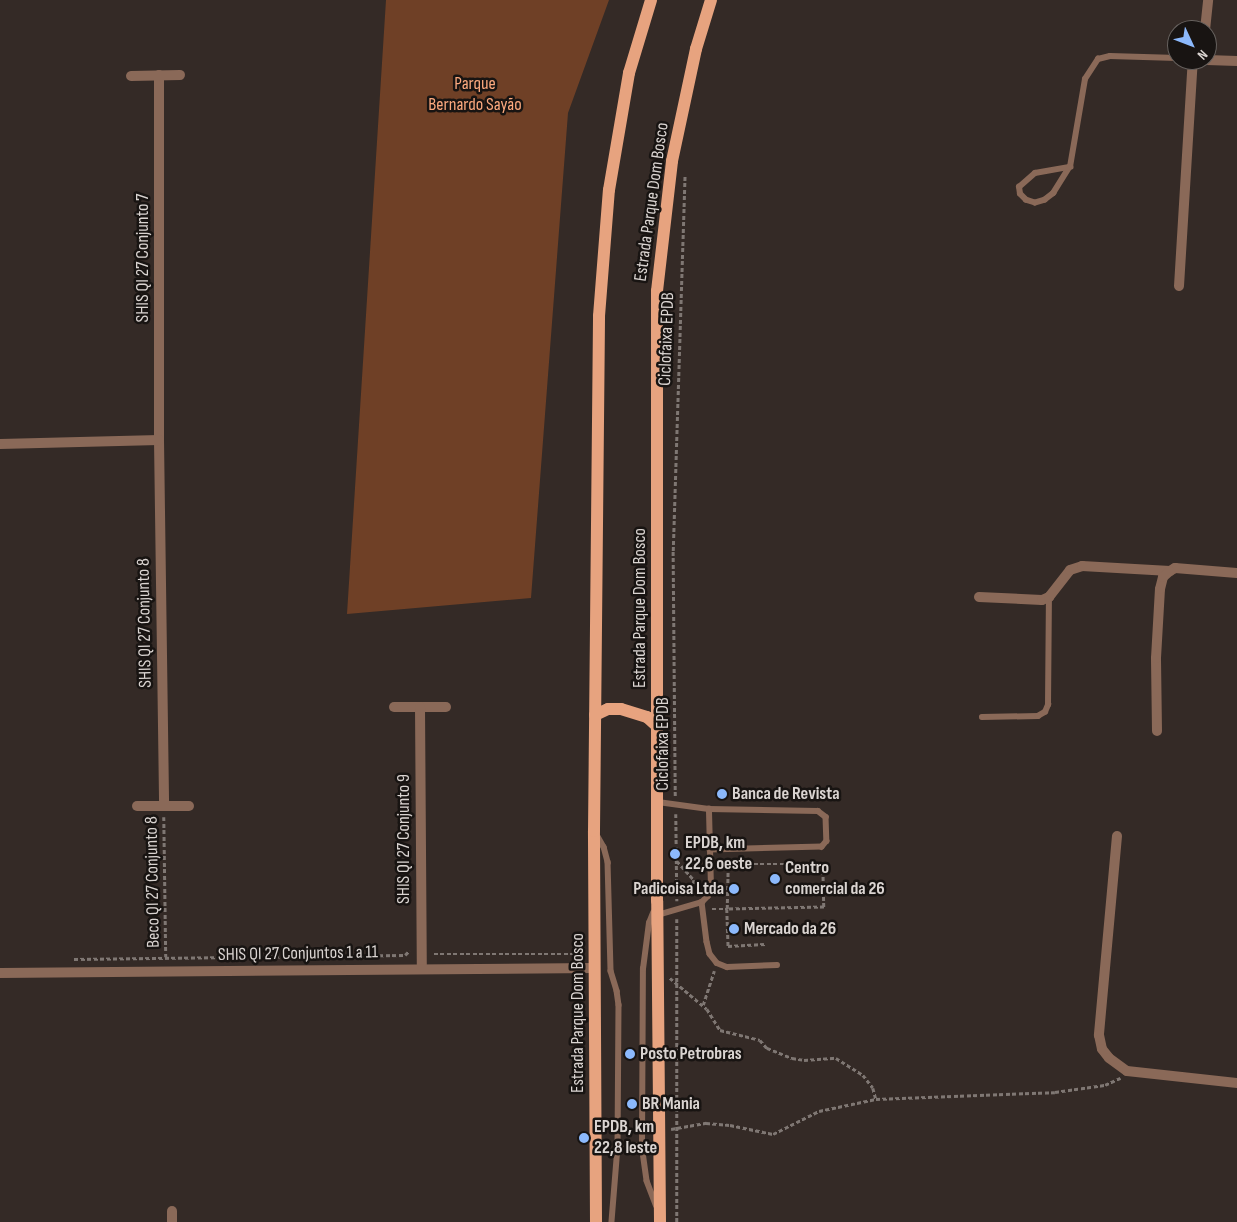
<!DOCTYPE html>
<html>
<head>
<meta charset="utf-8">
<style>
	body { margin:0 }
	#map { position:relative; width:1237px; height:1222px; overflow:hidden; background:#342a26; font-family:"Sofia Sans Condensed",sans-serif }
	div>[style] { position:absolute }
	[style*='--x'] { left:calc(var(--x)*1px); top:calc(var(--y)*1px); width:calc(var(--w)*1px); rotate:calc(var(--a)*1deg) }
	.green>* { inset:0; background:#6f4026 }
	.path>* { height:2.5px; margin-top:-1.25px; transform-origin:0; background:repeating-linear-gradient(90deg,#7f7773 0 4px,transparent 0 6.5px) }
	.service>* { height:5.5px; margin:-2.75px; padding:0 2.75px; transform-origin:2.75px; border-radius:2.75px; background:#8a6958 }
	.minor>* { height:10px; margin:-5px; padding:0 5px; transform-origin:5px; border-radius:5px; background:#8a6958 }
	.tertiary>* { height:10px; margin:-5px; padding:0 5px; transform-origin:5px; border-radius:5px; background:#8a6958 }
	.primary>* { height:12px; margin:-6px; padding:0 6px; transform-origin:6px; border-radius:6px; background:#e7a37f }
	.dots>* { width:14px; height:14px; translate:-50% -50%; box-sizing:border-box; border:2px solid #181412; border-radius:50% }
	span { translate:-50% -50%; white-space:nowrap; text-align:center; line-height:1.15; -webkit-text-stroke:5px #181412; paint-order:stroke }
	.park-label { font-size:18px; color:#fca97e }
	.street-label { font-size:18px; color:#dad4d1 }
	.poi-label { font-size:18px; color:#dad4d1; font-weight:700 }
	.left { translate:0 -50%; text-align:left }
	.right { translate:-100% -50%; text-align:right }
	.north { position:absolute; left:1167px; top:20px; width:50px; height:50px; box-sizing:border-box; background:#181412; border:1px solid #66615e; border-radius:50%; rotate:133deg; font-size:14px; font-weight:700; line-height:20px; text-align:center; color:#dad4d1 }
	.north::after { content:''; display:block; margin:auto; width:18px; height:22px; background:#8cb9fc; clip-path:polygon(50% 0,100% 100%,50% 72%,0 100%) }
</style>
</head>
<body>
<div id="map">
	<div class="green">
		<div style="clip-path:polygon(386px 0,609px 0,568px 113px,531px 598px,347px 614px)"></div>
	</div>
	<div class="path">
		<div style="--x:675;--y:796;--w:245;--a:-90.5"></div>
		<div style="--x:673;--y:551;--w:377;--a:-88.2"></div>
		<div style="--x:676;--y:814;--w:87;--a:89.3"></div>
		<div style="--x:164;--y:817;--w:140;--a:89.2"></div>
		<div style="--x:677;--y:861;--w:25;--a:48"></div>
		<div style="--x:694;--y:880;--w:14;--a:94"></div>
		<div style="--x:728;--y:864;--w:95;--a:0"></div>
		<div style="--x:823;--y:864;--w:43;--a:88.7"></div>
		<div style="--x:824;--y:907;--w:97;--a:178.8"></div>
		<div style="--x:727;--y:909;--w:45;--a:-88.7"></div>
		<div style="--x:712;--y:909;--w:15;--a:0"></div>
		<div style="--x:727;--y:909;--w:37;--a:88"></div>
		<div style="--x:728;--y:946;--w:37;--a:-3"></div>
		<div style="--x:677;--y:919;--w:303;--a:90"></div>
		<div style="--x:434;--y:954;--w:149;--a:0"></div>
		<div style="--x:74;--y:959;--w:331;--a:-0.7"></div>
		<div style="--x:405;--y:955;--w:6;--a:-45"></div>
		<div style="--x:670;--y:978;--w:48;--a:40"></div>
		<div style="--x:707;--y:1009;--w:25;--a:58"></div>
		<div style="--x:720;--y:1030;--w:41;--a:14"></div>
		<div style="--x:760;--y:1040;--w:11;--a:49"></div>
		<div style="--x:767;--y:1048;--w:27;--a:22"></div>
		<div style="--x:792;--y:1058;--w:12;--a:9"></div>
		<div style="--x:804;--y:1060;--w:32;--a:-4"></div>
		<div style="--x:836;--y:1058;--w:32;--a:32"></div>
		<div style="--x:863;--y:1075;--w:16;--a:52"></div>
		<div style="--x:873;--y:1088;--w:11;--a:75"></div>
		<div style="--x:876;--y:1099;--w:179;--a:-2.2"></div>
		<div style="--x:1055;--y:1092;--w:50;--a:-8"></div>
		<div style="--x:1105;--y:1085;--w:17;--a:-25"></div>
		<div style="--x:703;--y:1005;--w:36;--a:-72"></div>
		<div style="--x:671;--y:1129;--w:36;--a:-10"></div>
		<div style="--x:706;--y:1123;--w:24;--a:5"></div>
		<div style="--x:730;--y:1125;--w:44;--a:11.8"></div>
		<div style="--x:773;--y:1134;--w:51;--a:-26.6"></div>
		<div style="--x:819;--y:1111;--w:58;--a:-11.9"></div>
	</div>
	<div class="service">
		<div style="--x:1070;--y:167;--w:89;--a:-80.3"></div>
		<div style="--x:1085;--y:79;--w:24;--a:-57"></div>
		<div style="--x:1098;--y:59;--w:12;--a:-14"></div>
		<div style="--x:1110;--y:56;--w:67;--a:1.7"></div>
		<div style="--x:1070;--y:167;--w:31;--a:122"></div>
		<div style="--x:1054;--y:193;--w:11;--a:142"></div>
		<div style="--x:1045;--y:200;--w:10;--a:163"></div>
		<div style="--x:1035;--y:203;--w:9;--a:-162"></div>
		<div style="--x:1026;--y:200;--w:8;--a:-135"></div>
		<div style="--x:1020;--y:194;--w:7;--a:-98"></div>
		<div style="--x:1019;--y:187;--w:21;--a:-41"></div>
		<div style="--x:1035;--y:173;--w:36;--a:-10"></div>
		<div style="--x:982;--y:717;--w:56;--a:-1"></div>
		<div style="--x:1038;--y:716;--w:8;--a:-30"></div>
		<div style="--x:1045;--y:712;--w:8;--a:-67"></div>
		<div style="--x:1048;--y:705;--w:108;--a:-89.5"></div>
		<div style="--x:658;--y:802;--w:51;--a:7.8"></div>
		<div style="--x:709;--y:809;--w:109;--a:1.1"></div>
		<div style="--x:818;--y:811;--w:10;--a:37"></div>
		<div style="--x:826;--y:817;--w:24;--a:88"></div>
		<div style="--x:827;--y:841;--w:8;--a:130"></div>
		<div style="--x:822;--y:847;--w:112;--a:178.5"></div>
		<div style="--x:597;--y:835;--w:14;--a:60"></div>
		<div style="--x:604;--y:847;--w:16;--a:75"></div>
		<div style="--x:608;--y:862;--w:109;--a:88.4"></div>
		<div style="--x:611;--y:971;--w:21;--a:73"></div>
		<div style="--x:617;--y:991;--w:14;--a:82"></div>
		<div style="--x:619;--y:1005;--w:142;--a:90.4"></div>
		<div style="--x:618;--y:1147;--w:75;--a:94.6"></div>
		<div style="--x:702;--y:902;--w:40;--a:82.9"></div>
		<div style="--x:707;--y:942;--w:12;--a:76"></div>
		<div style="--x:710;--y:954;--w:11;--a:52"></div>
		<div style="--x:717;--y:963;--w:11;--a:22"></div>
		<div style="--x:727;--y:967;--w:50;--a:-2.3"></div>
		<div style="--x:658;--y:915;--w:46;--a:-16.5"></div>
		<div style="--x:702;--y:902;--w:8;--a:-45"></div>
		<div style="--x:708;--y:896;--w:9;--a:-69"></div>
		<div style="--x:711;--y:888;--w:79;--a:-91.5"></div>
		<div style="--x:642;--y:1145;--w:36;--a:82"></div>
		<div style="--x:647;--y:1181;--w:26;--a:69"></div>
		<div style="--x:618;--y:1147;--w:24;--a:-5"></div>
		<div style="--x:642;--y:1145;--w:176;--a:-89.7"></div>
		<div style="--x:643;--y:969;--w:46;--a:-82.6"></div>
		<div style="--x:649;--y:923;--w:11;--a:-68"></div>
	</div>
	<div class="minor">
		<div style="--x:1205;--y:30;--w:30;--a:-84"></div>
		<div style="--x:1207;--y:60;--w:30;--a:2"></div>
		<div style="--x:159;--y:75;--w:365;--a:90"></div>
		<div style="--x:159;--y:440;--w:366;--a:89.2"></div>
		<div style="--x:131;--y:76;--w:49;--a:-1.2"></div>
		<div style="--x:1179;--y:286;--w:226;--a:-86.5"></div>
		<div style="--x:0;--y:444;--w:159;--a:-1.4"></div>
		<div style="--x:979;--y:597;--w:63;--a:2.7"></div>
		<div style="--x:1042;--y:600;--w:8;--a:-23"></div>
		<div style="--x:1049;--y:597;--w:34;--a:-52"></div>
		<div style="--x:1070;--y:570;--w:13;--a:-18"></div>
		<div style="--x:1082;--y:566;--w:88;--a:3.3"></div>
		<div style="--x:1170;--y:571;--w:6;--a:-31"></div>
		<div style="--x:1175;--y:568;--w:62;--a:4.6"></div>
		<div style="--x:394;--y:707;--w:52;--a:0"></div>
		<div style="--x:420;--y:707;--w:262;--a:89.6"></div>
		<div style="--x:1157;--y:731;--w:73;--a:-90.8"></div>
		<div style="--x:1156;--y:658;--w:69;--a:-86.7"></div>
		<div style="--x:1160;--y:589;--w:12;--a:-76"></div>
		<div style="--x:1163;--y:577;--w:9;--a:-41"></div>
		<div style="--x:137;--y:806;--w:52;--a:0"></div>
		<div style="--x:1117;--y:836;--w:200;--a:95.2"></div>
		<div style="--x:1099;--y:1035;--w:14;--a:78"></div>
		<div style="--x:1102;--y:1049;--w:11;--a:52"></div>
		<div style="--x:1109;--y:1058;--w:22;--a:36"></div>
		<div style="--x:1127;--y:1071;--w:111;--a:6.2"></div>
		<div style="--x:172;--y:1211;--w:11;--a:90"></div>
	</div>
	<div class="tertiary">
		<div style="--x:0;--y:973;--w:595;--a:-0.48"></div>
	</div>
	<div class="primary">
		<div style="--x:595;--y:715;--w:14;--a:-25"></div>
		<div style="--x:608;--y:709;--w:13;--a:0"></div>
		<div style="--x:621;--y:709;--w:27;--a:17"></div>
		<div style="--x:647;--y:717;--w:13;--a:42"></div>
		<div style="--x:596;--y:1222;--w:391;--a:-90.3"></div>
		<div style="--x:594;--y:831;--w:515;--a:-89.44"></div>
		<div style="--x:599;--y:316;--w:126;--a:-85.5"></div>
		<div style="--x:609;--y:190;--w:119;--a:-80.3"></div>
		<div style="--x:629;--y:73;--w:76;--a:-73.2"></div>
		<div style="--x:660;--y:1222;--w:321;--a:-90.5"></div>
		<div style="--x:657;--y:901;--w:610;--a:-90"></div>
		<div style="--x:657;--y:291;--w:131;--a:-83.4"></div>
		<div style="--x:672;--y:161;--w:115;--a:-77.9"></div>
		<div style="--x:696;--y:49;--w:51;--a:-73"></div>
	</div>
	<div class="dots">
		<div style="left:722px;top:794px;background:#8cb9fc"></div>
		<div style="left:675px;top:854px;background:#8cb9fc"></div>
		<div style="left:775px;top:879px;background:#8cb9fc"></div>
		<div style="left:734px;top:889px;background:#8cb9fc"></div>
		<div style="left:734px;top:929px;background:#8cb9fc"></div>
		<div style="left:630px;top:1054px;background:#8cb9fc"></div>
		<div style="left:632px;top:1104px;background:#8cb9fc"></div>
		<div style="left:584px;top:1138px;background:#8cb9fc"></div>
	</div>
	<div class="park-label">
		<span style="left:475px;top:95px">Parque<br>Bernardo Sayão</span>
	</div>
	<div class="street-label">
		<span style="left:652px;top:202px;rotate:-82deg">Estrada Parque Dom Bosco</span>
		<span style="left:143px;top:258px;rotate:-90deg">SHIS QI 27 Conjunto 7</span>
		<span style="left:667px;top:339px;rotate:-88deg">Ciclofaixa EPDB</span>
		<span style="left:640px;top:608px;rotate:-90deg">Estrada Parque Dom Bosco</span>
		<span style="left:145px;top:623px;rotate:-91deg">SHIS QI 27 Conjunto 8</span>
		<span style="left:663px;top:744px;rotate:-90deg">Ciclofaixa EPDB</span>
		<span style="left:404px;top:839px;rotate:-90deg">SHIS QI 27 Conjunto 9</span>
		<span style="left:153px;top:882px;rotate:-91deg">Beco QI 27 Conjunto 8</span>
		<span style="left:298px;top:954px;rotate:-1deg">SHIS QI 27 Conjuntos 1 a 11</span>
		<span style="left:578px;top:1013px;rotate:-90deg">Estrada Parque Dom Bosco</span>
	</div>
	<div class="poi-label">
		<span class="left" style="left:732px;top:794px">Banca de Revista</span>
		<span class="left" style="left:685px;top:854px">EPDB, km<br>22,6 oeste</span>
		<span class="left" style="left:785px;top:879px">Centro<br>comercial da 26</span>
		<span class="right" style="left:724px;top:889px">Padicoisa Ltda</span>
		<span class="left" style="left:744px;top:929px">Mercado da 26</span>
		<span class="left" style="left:640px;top:1054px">Posto Petrobras</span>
		<span class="left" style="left:642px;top:1104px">BR Mania</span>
		<span class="left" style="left:594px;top:1138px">EPDB, km<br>22,8 leste</span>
	</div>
	<div class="north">N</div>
</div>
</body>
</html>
